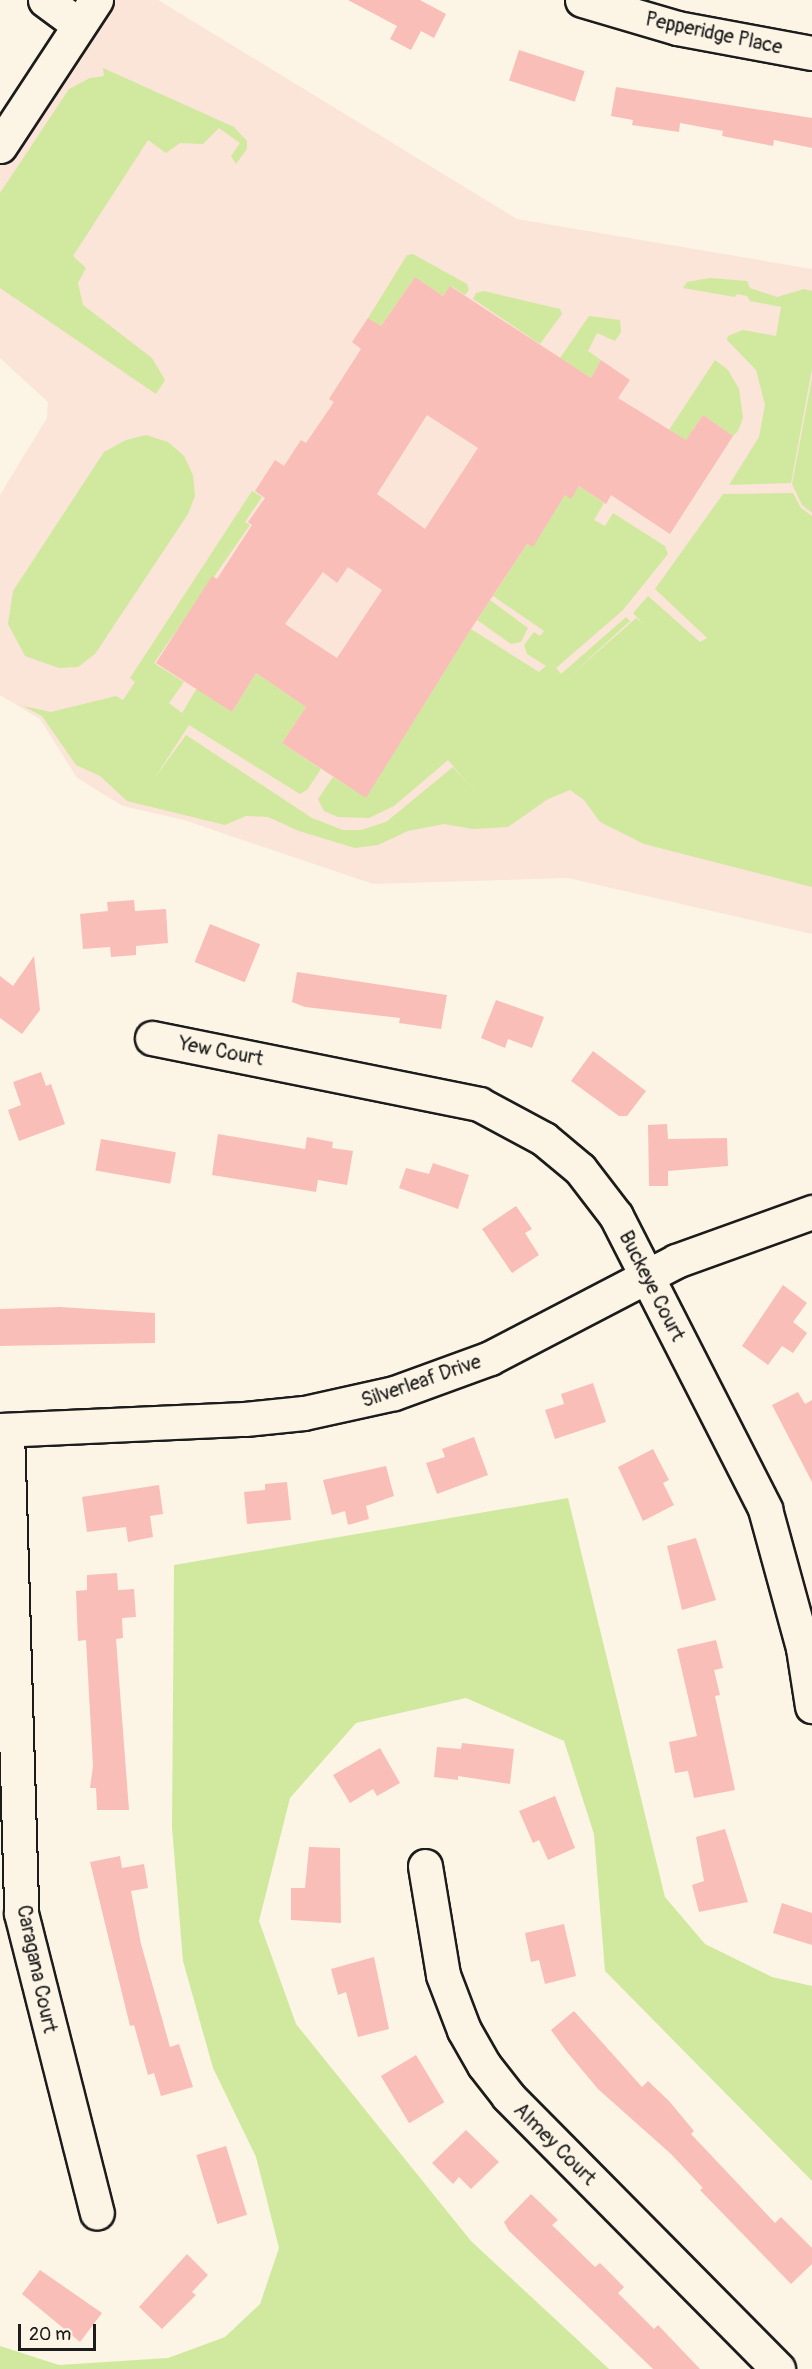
<!DOCTYPE html>
<html>
<head>
<meta charset="utf-8">
<style>
	body { margin:0 }
	#map { position:relative; width:812px; height:2369px; overflow:hidden; background:#fcf5e5; font-family:Pangolin,sans-serif }
	div>[style] { position:absolute }
	[style*='--x'] { left:calc(var(--x)*1px); top:calc(var(--y)*1px); width:calc(var(--w)*1px); rotate:calc(var(--a)*1deg) }
	.built>* { inset:0; background:#fbe4d8 }
	.green>* { inset:0; background:#d0e99f }
	.building>* { inset:0; background:#fabeb8; transform-origin:0 0 }
	.roads { filter:drop-shadow(2px 0 #1c1c1c) drop-shadow(-2px 0 #1c1c1c) drop-shadow(0 2px #1c1c1c) drop-shadow(0 -2px #1c1c1c) }
	.minor>* { height:33px; margin:-16.5px; padding:0 16.5px; transform-origin:16.5px; border-radius:16.5px; background:#fcf5e5 }
	span { translate:-50% -50%; white-space:nowrap; text-align:center; line-height:1.15; -webkit-text-stroke:4.5px #fcf5e5; paint-order:stroke }
	.street-label { font-size:20px; color:#1c1c1c }
	.scale { position:absolute; left:18px; top:2324px; width:78px; height:27px; box-sizing:border-box; border:3px solid #1c1c1c; border-top:0; padding-left:8px; font-size:18px; line-height:21px; white-space:nowrap; color:#1c1c1c; -webkit-text-stroke:4px #fcf5e5; paint-order:stroke }
</style>
</head>
<body>
<div id="map">
	<div class="built">
		<div style="clip-path:polygon(96px 0,158px 0,517px 219px,812px 269px,812px 934px,568px 878px,373px 884px,184px 820px,123px 806px,77px 778px,40px 719px,0 695px,0 495px,47px 418px,48px 402px,0 358px,0 146px)"></div>
	</div>
	<div class="green">
		<div style="clip-path:polygon(103px 68px,234px 127px,247px 141px,247px 149px,236px 164px,231px 156px,240px 143px,219px 128px,203px 144px,180px 143px,166px 153px,148px 140px,73px 256px,86px 268px,78px 283px,83px 305px,152px 358px,165px 380px,156px 394px,0 288px,0 193px,69px 89px,90px 78px,104px 76px)"></div>
		<div style="clip-path:polygon(413px 254px,467px 284px,469px 290px,465px 295px,451px 286px,443px 296px,415px 277px,381px 326px,368px 318px,407px 255px)"></div>
		<div style="clip-path:polygon(710px 278px,747px 281px,750px 288px,777px 297px,804px 289px,812px 291px,812px 369px,791px 483px,729px 485px,759px 437px,765px 405px,756px 370px,727px 340px,728px 336px,743px 330px,776px 336px,781px 307px,750px 301px,747px 296px,737px 294px,735px 297px,683px 288px,687px 282px)"></div>
		<div style="clip-path:polygon(484px 291px,560px 309px,562px 314px,540px 344px,473px 299px,476px 293px)"></div>
		<div style="clip-path:polygon(589px 316px,620px 320px,621px 332px,615px 341px,597px 333px,588px 351px,601px 360px,591px 378px,560px 358px)"></div>
		<div style="clip-path:polygon(715px 360px,728px 370px,739px 389px,743px 418px,738px 431px,733px 436px,703px 415px,638px 513px,629px 503px,676px 434px,669px 430px)"></div>
		<div style="clip-path:polygon(812px 378px,812px 513px,802px 505px,792px 484px)"></div>
		<div style="clip-path:polygon(146px 435px,168px 442px,184px 456px,193px 475px,195px 496px,188px 514px,95px 654px,78px 667px,59px 668px,25px 656px,8px 624px,13px 591px,104px 452px,126px 440px)"></div>
		<div style="clip-path:polygon(579px 486px,604px 503px,594px 520px,605px 526px,613px 513px,665px 546px,668px 554px,623px 610px,556px 668px,561px 674px,626px 617px,630px 621px,570px 676px,636px 618px,644px 625px,633px 613px,648px 596px,700px 642px,707px 638px,655px 589px,723px 494px,793px 493px,801px 508px,812px 516px,812px 887px,644px 844px,600px 822px,584px 800px,570px 790px,548px 799px,508px 827px,473px 829px,444px 824px,408px 831px,378px 845px,355px 848px,299px 831px,268px 817px,246px 816px,225px 825px,127px 801px,100px 776px,76px 765px,42px 716px,23px 706px,51px 712px,116px 696px,123px 700px,135px 682px,130px 678px,252px 491px,262px 497px,245px 522px,250px 525px,154px 663px,184px 682px,169px 703px,182px 713px,197px 688px,232px 712px,256px 673px,306px 707px,282px 743px,321px 769px,307px 790px,300px 794px,189px 725px,154px 779px,186px 735px,312px 818px,343px 830px,361px 830px,386px 822px,453px 767px,476px 793px,448px 760px,394px 806px,369px 818px,338px 817px,324px 811px,318px 799px,333px 777px,366px 797px,471px 629px,539px 672px,546px 666px,527px 654px,524px 645px,534px 632px,540px 636px,544px 631px,493px 596px,527px 544px,533px 546px,565px 495px,571px 498px)"></div>
		<div style="clip-path:polygon(490px 600px,528px 628px,521px 642px,511px 644px,477px 620px)"></div>
		<div style="clip-path:polygon(568px 1498px,665px 1897px,705px 1944px,772px 1977px,812px 1986px,812px 2181px,605px 1971px,594px 1834px,564px 1741px,466px 1698px,356px 1723px,290px 1798px,259px 1921px,296px 2024px,471px 2241px,609px 2369px,0 2369px,0 2346px,59px 2365px,168px 2358px,225px 2337px,260px 2304px,279px 2248px,256px 2157px,213px 2068px,183px 1961px,172px 1828px,174px 1565px)"></div>
	</div>
	<div class="building">
		<div style="clip-path:polygon(348px 0,420px 0,446px 14px,434px 38px,421px 31px,411px 50px,390px 39px,397px 26px)"></div>
		<div style="left:519px;top:50px;width:69px;height:32px;rotate:18deg"></div>
		<div style="clip-path:polygon(616px 87px,812px 118px,812px 148px,774px 140px,773px 146px,722px 136px,723px 131px,680px 123px,679px 132px,632px 125px,633px 120px,611px 116px)"></div>
		<div style="clip-path:polygon(evenodd,415px 277px,443px 296px,450px 286px,591px 378px,601px 360px,630px 380px,618px 398px,686px 440px,703px 415px,733px 436px,670px 534px,611px 495px,606px 504px,579px 486px,571px 499px,565px 495px,533px 547px,527px 544px,471px 629px,366px 798px,282px 743px,306px 707px,256px 673px,232px 712px,156px 663px,212px 576px,217px 579px,252px 525px,248px 522px,265px 498px,255px 491px,275px 460px,284px 466px,301px 440px,306px 443px,334px 402px,329px 399px,361px 349px,352px 342px,368px 318px,381px 326px,415px 277px,427px 415px,478px 448px,425px 529px,377px 494px,427px 415px,415px 277px,348px 567px,382px 590px,337px 658px,285px 624px,323px 572px,337px 583px,348px 567px)"></div>
		<div style="clip-path:polygon(134px 900px,135px 911px,166px 909px,168px 943px,136px 946px,136px 955px,111px 957px,110px 947px,83px 949px,80px 914px,108px 911px,107px 902px)"></div>
		<div style="left:210px;top:924px;width:54px;height:41px;rotate:22deg"></div>
		<div style="clip-path:polygon(34px 956px,40px 1010px,22px 1034px,0 1018px,0 976px,13px 986px)"></div>
		<div style="clip-path:polygon(297px 972px,447px 995px,441px 1029px,399px 1023px,400px 1018px,305px 1007px,292px 1002px)"></div>
		<div style="clip-path:polygon(496px 1000px,544px 1017px,532px 1048px,508px 1039px,505px 1048px,481px 1038px)"></div>
		<div style="clip-path:polygon(593px 1051px,646px 1091px,627px 1116px,619px 1116px,571px 1081px)"></div>
		<div style="clip-path:polygon(41px 1072px,46px 1086px,51px 1084px,65px 1124px,19px 1141px,8px 1110px,21px 1105px,13px 1082px)"></div>
		<div style="clip-path:polygon(667px 1124px,668px 1139px,727px 1138px,728px 1166px,668px 1171px,668px 1186px,649px 1186px,648px 1125px)"></div>
		<div style="clip-path:polygon(218px 1134px,305px 1149px,307px 1137px,333px 1142px,332px 1148px,353px 1151px,347px 1185px,318px 1180px,316px 1192px,212px 1175px)"></div>
		<div style="left:101px;top:1139px;width:76px;height:32px;rotate:10deg"></div>
		<div style="clip-path:polygon(433px 1163px,469px 1175px,458px 1209px,399px 1188px,406px 1168px,429px 1174px)"></div>
		<div style="clip-path:polygon(516px 1206px,532px 1229px,525px 1233px,539px 1255px,512px 1273px,482px 1229px)"></div>
		<div style="clip-path:polygon(783px 1285px,807px 1303px,793px 1322px,807px 1333px,793px 1353px,782px 1346px,768px 1365px,742px 1346px)"></div>
		<div style="clip-path:polygon(60px 1307px,155px 1313px,155px 1343px,0 1346px,0 1309px)"></div>
		<div style="clip-path:polygon(593px 1383px,606px 1422px,555px 1439px,545px 1410px,564px 1404px,561px 1394px)"></div>
		<div style="clip-path:polygon(798px 1392px,805px 1404px,812px 1400px,812px 1482px,772px 1405px)"></div>
		<div style="clip-path:polygon(474px 1437px,488px 1475px,437px 1494px,426px 1463px,445px 1457px,442px 1449px)"></div>
		<div style="clip-path:polygon(653px 1449px,669px 1480px,663px 1483px,674px 1505px,643px 1521px,618px 1467px)"></div>
		<div style="clip-path:polygon(386px 1466px,394px 1496px,366px 1506px,369px 1519px,348px 1525px,345px 1511px,332px 1515px,323px 1480px)"></div>
		<div style="clip-path:polygon(287px 1482px,291px 1520px,247px 1524px,244px 1492px,265px 1490px,265px 1484px)"></div>
		<div style="clip-path:polygon(159px 1485px,163px 1514px,150px 1516px,153px 1537px,128px 1542px,126px 1527px,87px 1532px,82px 1497px)"></div>
		<div style="clip-path:polygon(696px 1538px,716px 1600px,682px 1610px,667px 1546px)"></div>
		<div style="clip-path:polygon(117px 1573px,118px 1590px,134px 1589px,136px 1617px,122px 1618px,123px 1638px,116px 1639px,129px 1810px,97px 1810px,96px 1788px,90px 1788px,93px 1766px,86px 1640px,78px 1641px,76px 1591px,87px 1590px,87px 1575px)"></div>
		<div style="clip-path:polygon(716px 1640px,723px 1668px,714px 1670px,720px 1695px,715px 1696px,735px 1790px,694px 1798px,688px 1771px,675px 1773px,669px 1742px,697px 1736px,677px 1649px)"></div>
		<div style="clip-path:polygon(462px 1743px,514px 1749px,510px 1784px,458px 1776px,458px 1780px,434px 1777px,437px 1747px,461px 1749px)"></div>
		<div style="clip-path:polygon(380px 1748px,400px 1783px,377px 1796px,373px 1789px,350px 1803px,333px 1775px)"></div>
		<div style="clip-path:polygon(555px 1796px,575px 1848px,548px 1860px,539px 1840px,533px 1843px,519px 1811px)"></div>
		<div style="clip-path:polygon(725px 1829px,748px 1902px,699px 1912px,692px 1885px,704px 1881px,696px 1837px)"></div>
		<div style="clip-path:polygon(309px 1847px,340px 1848px,341px 1923px,291px 1920px,291px 1888px,305px 1888px)"></div>
		<div style="clip-path:polygon(120px 1856px,122px 1868px,144px 1864px,148px 1888px,131px 1891px,141px 1944px,170px 2047px,179px 2044px,193px 2087px,161px 2096px,154px 2073px,148px 2075px,134px 2025px,130px 2026px,90px 1862px)"></div>
		<div style="clip-path:polygon(782px 1903px,812px 1913px,812px 1945px,773px 1933px)"></div>
		<div style="clip-path:polygon(564px 1924px,576px 1976px,545px 1984px,539px 1960px,531px 1962px,525px 1933px)"></div>
		<div style="clip-path:polygon(374px 1957px,389px 2029px,358px 2037px,346px 1992px,338px 1995px,331px 1969px)"></div>
		<div style="clip-path:polygon(574px 2011px,642px 2087px,648px 2081px,669px 2101px,694px 2131px,691px 2134px,775px 2223px,781px 2217px,812px 2248px,812px 2264px,791px 2284px,700px 2190px,703px 2188px,671px 2154px,598px 2089px,567px 2052px,551px 2030px)"></div>
		<div style="left:416px;top:2055px;width:55px;height:41px;rotate:59deg"></div>
		<div style="clip-path:polygon(466px 2130px,499px 2162px,471px 2189px,459px 2177px,453px 2184px,432px 2163px)"></div>
		<div style="left:226px;top:2146px;width:72px;height:31px;rotate:73deg"></div>
		<div style="clip-path:polygon(531px 2194px,558px 2220px,552px 2225px,595px 2267px,600px 2263px,624px 2287px,618px 2293px,654px 2329px,658px 2325px,700px 2369px,653px 2369px,509px 2231px,504px 2222px)"></div>
		<div style="clip-path:polygon(187px 2254px,208px 2275px,192px 2292px,196px 2295px,162px 2329px,139px 2307px)"></div>
		<div style="clip-path:polygon(40px 2270px,102px 2313px,80px 2342px,22px 2294px)"></div>
	</div>
	<div class="roads">
		<div class="minor">
			<div style="--x:45;--y:0;--w:42;--a:36.3"></div>
			<div style="--x:582;--y:0;--w:99;--a:16.4"></div>
			<div style="--x:677;--y:28;--w:137;--a:10.5"></div>
			<div style="--x:0;--y:146;--w:175;--a:-56.7"></div>
			<div style="--x:152;--y:1038;--w:334;--a:11.4"></div>
			<div style="--x:479;--y:1104;--w:74;--a:28.3"></div>
			<div style="--x:544;--y:1139;--w:47;--a:39.8"></div>
			<div style="--x:580;--y:1169;--w:59;--a:52.5"></div>
			<div style="--x:616;--y:1216;--w:329;--a:63"></div>
			<div style="--x:765;--y:1509;--w:144;--a:74.7"></div>
			<div style="--x:803;--y:1648;--w:59;--a:81.2"></div>
			<div style="--x:0;--y:1430;--w:245;--a:-2.6"></div>
			<div style="--x:245;--y:1419;--w:59;--a:-5.8"></div>
			<div style="--x:304;--y:1413;--w:92;--a:-12.5"></div>
			<div style="--x:394;--y:1393;--w:102;--a:-20"></div>
			<div style="--x:490;--y:1358;--w:210;--a:-27.5"></div>
			<div style="--x:676;--y:1261;--w:145;--a:-19.8"></div>
			<div style="--x:7;--y:1431;--w:482;--a:88.3"></div>
			<div style="--x:21;--y:1913;--w:309;--a:75.8"></div>
			<div style="--x:425;--y:1866;--w:110;--a:80.6"></div>
			<div style="--x:443;--y:1975;--w:59;--a:69.1"></div>
			<div style="--x:464;--y:2030;--w:40;--a:60.3"></div>
			<div style="--x:484;--y:2065;--w:39;--a:52"></div>
			<div style="--x:508;--y:2096;--w:384;--a:45.3"></div>
		</div>
	</div>
	<div class="street-label">
		<span style="left:714px;top:33px;rotate:12deg">Pepperidge Place</span>
		<span style="left:221px;top:1051px;rotate:11deg">Yew Court</span>
		<span style="left:652px;top:1286px;rotate:63deg">Buckeye Court</span>
		<span style="left:421px;top:1381px;rotate:-19deg">Silverleaf Drive</span>
		<span style="left:37px;top:1969px;rotate:78deg">Caragana Court</span>
		<span style="left:555px;top:2144px;rotate:45deg">Almey Court</span>
	</div>
	<div class="scale">20 m</div>
</div>
</body>
</html>
